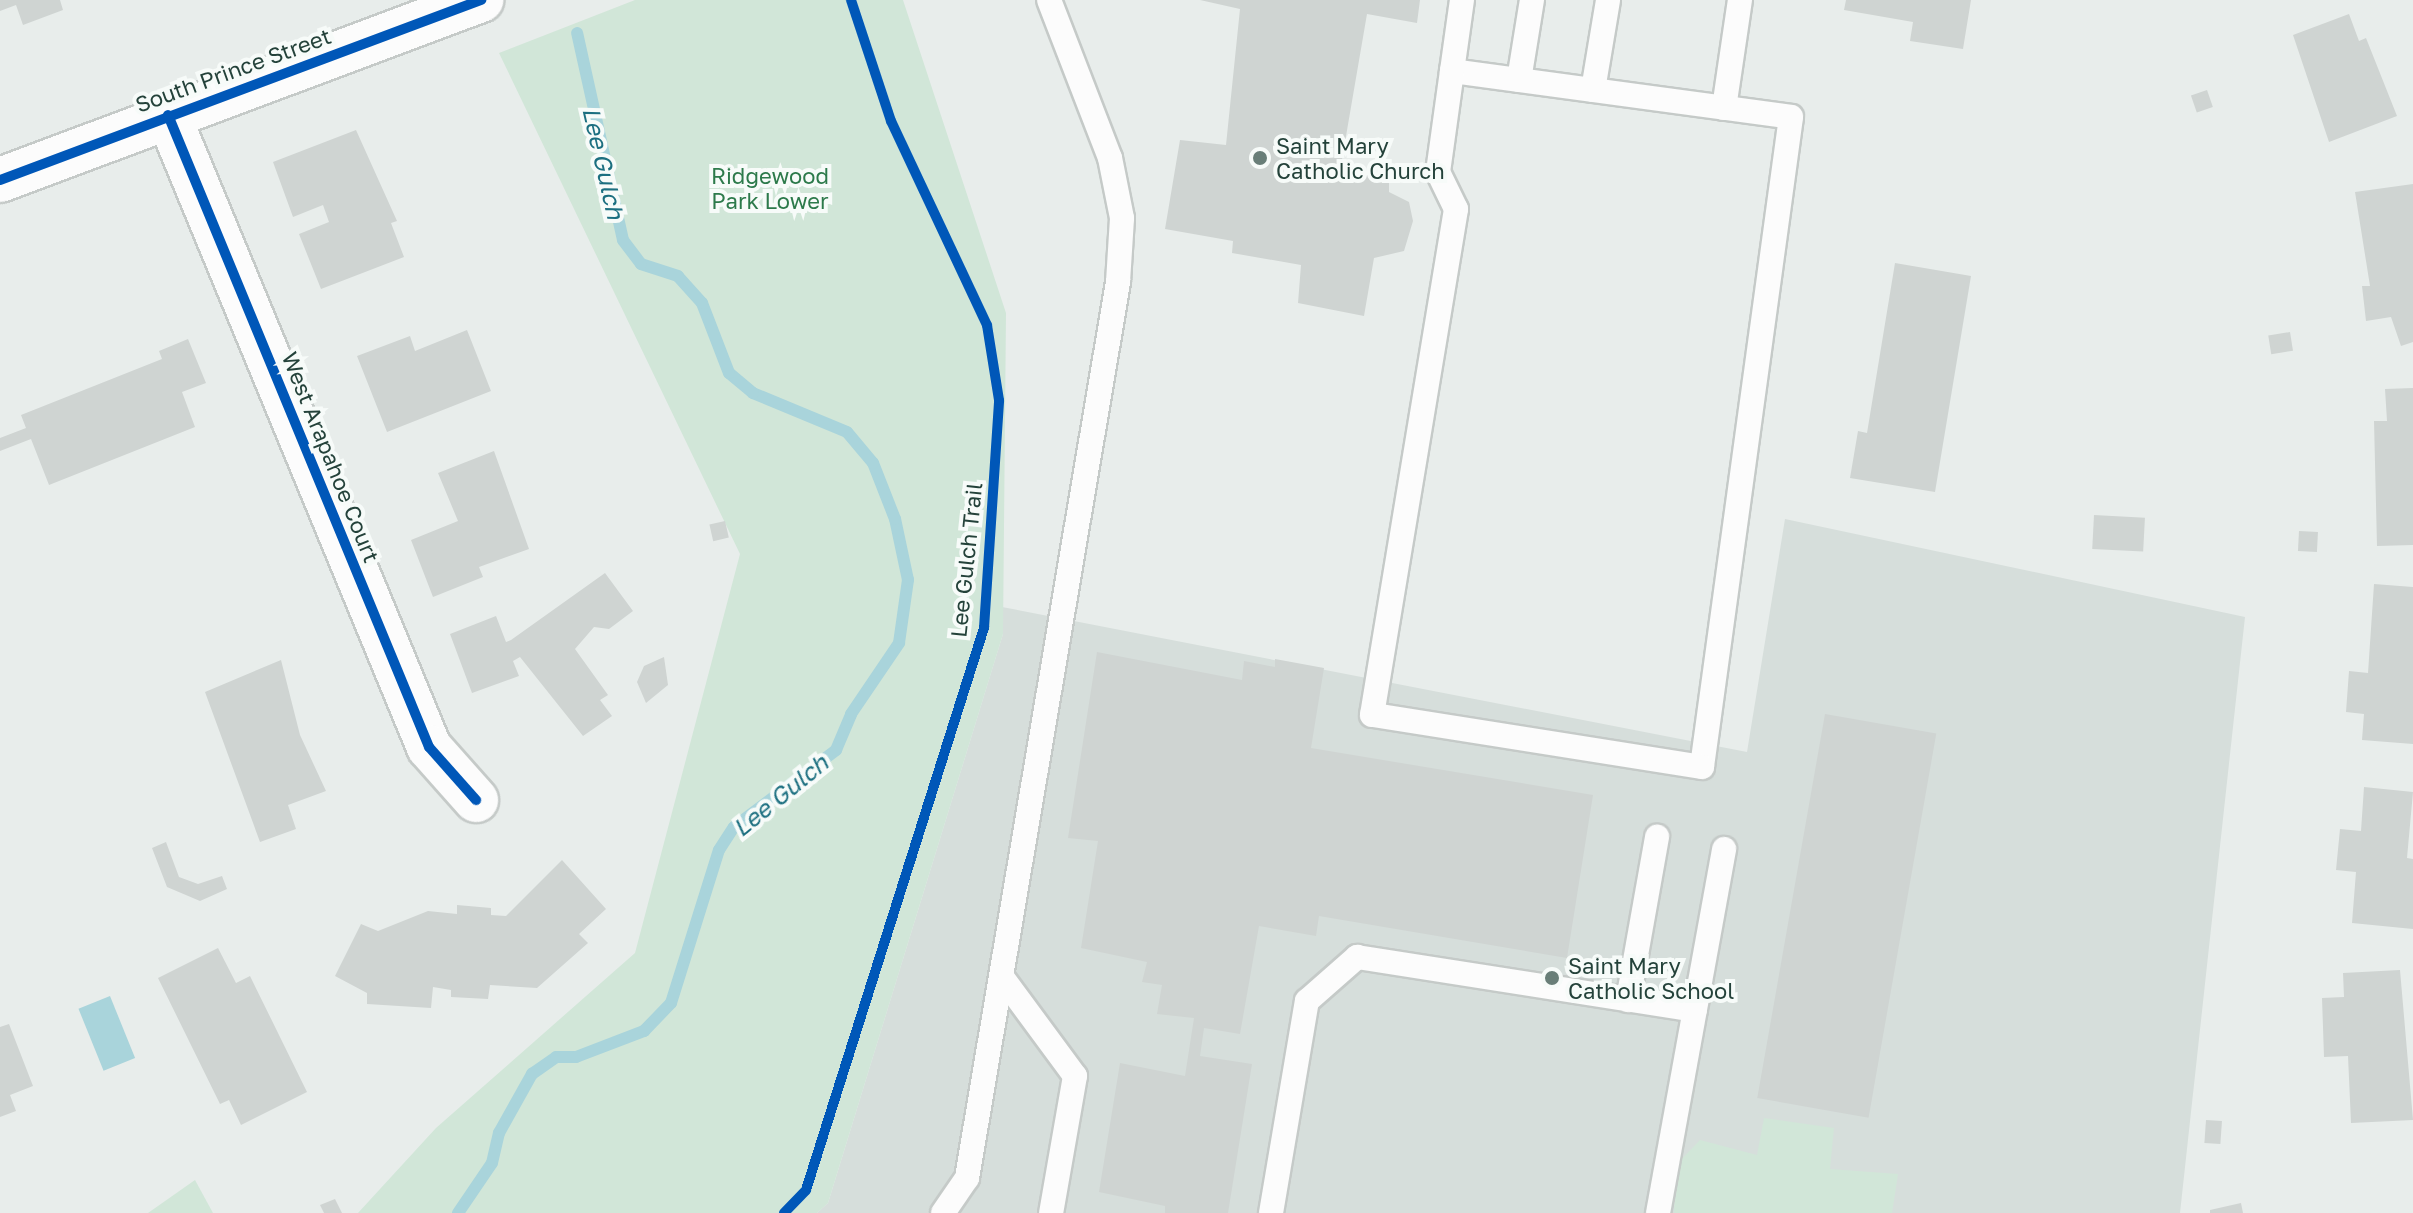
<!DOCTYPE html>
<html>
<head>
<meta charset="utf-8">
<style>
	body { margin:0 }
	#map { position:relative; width:2413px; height:1213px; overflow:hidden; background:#e8edeb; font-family:"Golos Text",sans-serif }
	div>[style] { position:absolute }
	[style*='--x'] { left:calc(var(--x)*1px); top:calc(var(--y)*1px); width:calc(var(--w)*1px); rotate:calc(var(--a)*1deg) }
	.built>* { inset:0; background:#d6dedb }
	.green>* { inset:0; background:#d1e6d8 }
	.water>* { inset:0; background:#a9d4db; transform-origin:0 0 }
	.stream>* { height:12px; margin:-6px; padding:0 6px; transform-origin:6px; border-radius:6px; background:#a9d4db }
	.building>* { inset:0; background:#cfd4d2; transform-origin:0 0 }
	.roads { filter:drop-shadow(2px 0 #c5cac8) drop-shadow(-2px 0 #c5cac8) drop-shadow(0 2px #c5cac8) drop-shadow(0 -2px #c5cac8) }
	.lane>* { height:24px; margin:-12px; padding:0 12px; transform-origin:12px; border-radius:12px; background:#fcfcfc }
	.street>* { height:44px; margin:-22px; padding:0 22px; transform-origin:22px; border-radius:22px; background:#fcfcfc }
	.secondary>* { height:44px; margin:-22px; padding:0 22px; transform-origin:22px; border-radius:22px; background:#fcfcfc }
	.cycleway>* { height:10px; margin:-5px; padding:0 5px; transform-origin:5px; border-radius:5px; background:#0057b8 }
	.dots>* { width:22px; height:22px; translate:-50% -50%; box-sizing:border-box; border:4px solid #f7fbf9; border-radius:50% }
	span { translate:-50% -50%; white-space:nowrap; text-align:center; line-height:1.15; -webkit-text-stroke:8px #f7fbf9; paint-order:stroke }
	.street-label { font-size:22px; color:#24423a }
	.poi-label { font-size:22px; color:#24423a }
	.left { translate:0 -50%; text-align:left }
	.park-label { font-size:22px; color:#2d7a4b }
	.water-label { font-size:24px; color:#1c6f80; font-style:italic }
</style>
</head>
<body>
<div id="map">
	<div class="built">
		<div style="clip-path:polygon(1785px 519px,2245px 617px,2180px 1213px,817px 1213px,828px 1203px,1003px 634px,1002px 607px,1747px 752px)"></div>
	</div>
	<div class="green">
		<div style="clip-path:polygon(635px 0,903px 0,1006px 313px,1003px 634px,828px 1203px,817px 1213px,358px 1213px,436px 1128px,635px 953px,740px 554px,499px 53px)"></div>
		<div style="clip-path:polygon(1764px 1118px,1834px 1128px,1830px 1169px,1898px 1174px,1892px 1213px,1674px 1213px,1676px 1165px,1700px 1140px,1757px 1155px)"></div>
		<div style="clip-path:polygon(195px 1180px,213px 1213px,148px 1213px)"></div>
	</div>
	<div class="water">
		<div style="left:110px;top:996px;width:67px;height:34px;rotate:68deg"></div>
	</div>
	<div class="stream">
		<div style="--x:458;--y:1213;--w:60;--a:-55.8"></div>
		<div style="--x:492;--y:1163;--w:31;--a:-77"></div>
		<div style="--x:499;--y:1133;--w:68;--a:-60.8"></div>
		<div style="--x:532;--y:1074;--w:29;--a:-35"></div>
		<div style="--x:556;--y:1057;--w:20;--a:0"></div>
		<div style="--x:576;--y:1057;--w:73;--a:-20.9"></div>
		<div style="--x:644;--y:1031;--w:39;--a:-46"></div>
		<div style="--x:671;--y:1003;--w:160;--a:-72.6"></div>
		<div style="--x:719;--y:850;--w:27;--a:-57"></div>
		<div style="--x:734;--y:827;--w:128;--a:-37"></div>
		<div style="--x:836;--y:750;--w:39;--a:-67"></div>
		<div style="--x:851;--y:714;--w:86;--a:-55.9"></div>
		<div style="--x:899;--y:643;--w:64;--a:-81.9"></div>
		<div style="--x:908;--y:580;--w:62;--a:-102"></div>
		<div style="--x:895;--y:519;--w:60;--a:-111.4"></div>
		<div style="--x:873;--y:463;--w:40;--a:-130"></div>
		<div style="--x:847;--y:432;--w:102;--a:-157.5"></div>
		<div style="--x:753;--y:393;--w:31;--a:-140"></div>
		<div style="--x:729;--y:373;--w:75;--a:-111.1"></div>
		<div style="--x:702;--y:303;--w:36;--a:-132"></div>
		<div style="--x:678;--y:276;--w:39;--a:-162"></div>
		<div style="--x:641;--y:264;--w:30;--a:-127"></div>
		<div style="--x:623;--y:240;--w:212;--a:-102.5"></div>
	</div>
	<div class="building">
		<div style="clip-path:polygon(0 0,60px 0,63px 10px,23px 25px,16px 5px,0 11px)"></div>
		<div style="clip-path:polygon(1200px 0,1420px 0,1417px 23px,1367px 14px,1340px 171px,1389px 177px,1389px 192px,1409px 202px,1413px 221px,1404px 251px,1374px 258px,1364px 316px,1298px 303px,1301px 265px,1232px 253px,1233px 241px,1165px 229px,1180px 140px,1226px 145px,1240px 9px)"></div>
		<div style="clip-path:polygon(1846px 0,1971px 0,1963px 49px,1910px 41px,1913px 22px,1844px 10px)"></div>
		<div style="clip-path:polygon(2349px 14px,2359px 41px,2366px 38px,2397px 116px,2329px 142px,2293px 35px)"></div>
		<div style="left:2207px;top:90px;width:18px;height:17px;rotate:71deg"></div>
		<div style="clip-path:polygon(356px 130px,397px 221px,391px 223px,404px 257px,321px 289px,299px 234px,329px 222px,323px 205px,293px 217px,273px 162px)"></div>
		<div style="clip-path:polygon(2413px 184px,2413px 342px,2401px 346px,2391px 317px,2366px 321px,2362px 286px,2370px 286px,2355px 192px)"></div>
		<div style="clip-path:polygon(1895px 263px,1971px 276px,1935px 492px,1850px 478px,1858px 431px,1867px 433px)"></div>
		<div style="clip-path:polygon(467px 330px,491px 391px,387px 432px,357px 356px,410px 336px,415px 351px)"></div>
		<div style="left:2290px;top:332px;width:19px;height:22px;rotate:81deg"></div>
		<div style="clip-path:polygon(188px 339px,206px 383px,182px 392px,195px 427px,49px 485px,31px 439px,0 451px,0 438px,26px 428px,21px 415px,162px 359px,159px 351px)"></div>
		<div style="clip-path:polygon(2413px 388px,2413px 545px,2377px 546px,2374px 421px,2387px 421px,2385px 389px)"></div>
		<div style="clip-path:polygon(494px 451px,529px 549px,479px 567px,483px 577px,433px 597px,411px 540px,458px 521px,438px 473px)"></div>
		<div style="left:2094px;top:515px;width:51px;height:34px;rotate:3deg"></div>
		<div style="left:725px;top:521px;width:17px;height:16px;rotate:77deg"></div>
		<div style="left:2299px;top:531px;width:19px;height:20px;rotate:3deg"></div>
		<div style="clip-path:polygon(605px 573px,633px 611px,609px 629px,594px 627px,575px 649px,608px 695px,600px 700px,612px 716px,583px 736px,520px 657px,513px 661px,519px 676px,472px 693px,450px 634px,496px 616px,506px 642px,511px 640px)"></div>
		<div style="clip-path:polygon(2374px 584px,2413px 587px,2413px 744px,2362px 740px,2364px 714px,2346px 712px,2349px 671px,2368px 673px)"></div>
		<div style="clip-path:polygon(1097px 652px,1242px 680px,1244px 661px,1275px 667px,1275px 659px,1324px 668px,1311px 748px,1593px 795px,1567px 958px,1319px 916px,1316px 936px,1259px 926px,1240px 1034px,1204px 1028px,1200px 1056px,1252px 1064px,1228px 1213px,1165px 1213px,1165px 1206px,1099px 1192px,1120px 1063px,1185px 1076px,1194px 1018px,1157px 1014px,1162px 985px,1142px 982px,1147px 962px,1081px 948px,1098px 841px,1068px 838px)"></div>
		<div style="clip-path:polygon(664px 657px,668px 685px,646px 703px,637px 682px,644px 666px)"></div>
		<div style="clip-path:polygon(281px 660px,300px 735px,326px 791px,288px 805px,296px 829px,260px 842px,205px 692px)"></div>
		<div style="left:1825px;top:714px;width:113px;height:390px;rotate:10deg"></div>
		<div style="clip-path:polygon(2364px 787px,2413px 792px,2407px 858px,2413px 859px,2413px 929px,2352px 923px,2356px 872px,2336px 870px,2340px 829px,2361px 831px)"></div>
		<div style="clip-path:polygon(166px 842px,179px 877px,198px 884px,222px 876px,227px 889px,200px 901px,167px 887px,152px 848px)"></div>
		<div style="clip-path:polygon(562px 860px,606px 909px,579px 934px,588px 943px,537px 988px,490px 985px,488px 999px,451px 997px,451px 990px,433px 987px,431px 1008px,367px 1004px,367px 993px,335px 976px,361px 924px,378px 931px,428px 911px,457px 914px,457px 905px,491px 908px,491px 915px,506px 916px)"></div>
		<div style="clip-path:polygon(218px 948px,236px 983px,250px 976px,307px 1092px,241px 1125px,229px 1100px,220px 1104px,158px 978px)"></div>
		<div style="clip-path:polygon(2400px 970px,2413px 1120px,2351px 1123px,2348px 1056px,2324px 1057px,2322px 998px,2344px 997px,2343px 973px)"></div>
		<div style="clip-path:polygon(9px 1024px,33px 1086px,10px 1095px,16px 1111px,0 1117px,0 1027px)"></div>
		<div style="left:2206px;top:1120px;width:16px;height:23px;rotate:4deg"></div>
		<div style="clip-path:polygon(335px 1199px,342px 1213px,324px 1213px,320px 1205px)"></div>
		<div style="clip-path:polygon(2241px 1203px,2243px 1213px,2210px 1213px,2210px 1210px)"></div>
	</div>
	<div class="roads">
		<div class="lane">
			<div style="--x:1452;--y:71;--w:342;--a:7.7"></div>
			<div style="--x:1791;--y:117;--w:656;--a:97.8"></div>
			<div style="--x:1702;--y:767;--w:334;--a:-171"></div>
			<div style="--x:1372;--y:715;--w:513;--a:-80.57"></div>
			<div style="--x:1456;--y:209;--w:41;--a:-115.9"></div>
			<div style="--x:1438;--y:172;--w:102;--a:-82.1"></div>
			<div style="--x:1452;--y:71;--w:72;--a:-82"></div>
			<div style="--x:1519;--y:80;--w:81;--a:-80.8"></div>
			<div style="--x:1593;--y:90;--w:91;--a:-80.5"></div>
			<div style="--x:1724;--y:108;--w:109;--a:-81.6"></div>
			<div style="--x:1002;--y:977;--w:123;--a:53.6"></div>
			<div style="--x:1075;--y:1076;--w:139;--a:99.9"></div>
			<div style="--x:1628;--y:1000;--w:166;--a:-79.9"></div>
			<div style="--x:943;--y:1213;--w:42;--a:-55.6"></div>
			<div style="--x:967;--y:1178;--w:909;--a:-80.43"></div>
			<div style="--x:1118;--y:282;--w:64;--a:-86.4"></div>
			<div style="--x:1122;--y:218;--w:61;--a:-101.3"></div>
			<div style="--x:1110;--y:158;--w:169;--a:-111.1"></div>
			<div style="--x:1271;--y:1213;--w:215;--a:-80.4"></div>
			<div style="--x:1307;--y:1001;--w:67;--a:-41.3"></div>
			<div style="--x:1357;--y:957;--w:342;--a:8.9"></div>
			<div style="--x:1658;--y:1213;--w:370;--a:-79.7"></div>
		</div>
		<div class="street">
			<div style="--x:168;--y:115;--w:684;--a:67.56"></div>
			<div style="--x:429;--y:747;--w:71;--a:48.4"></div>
		</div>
		<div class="secondary">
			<div style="--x:0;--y:180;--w:514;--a:-20.52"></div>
		</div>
	</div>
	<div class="cycleway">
		<div style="--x:168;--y:115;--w:684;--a:67.56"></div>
		<div style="--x:429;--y:747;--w:71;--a:48.4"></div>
		<div style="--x:0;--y:180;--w:514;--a:-20.52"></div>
		<div style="--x:784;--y:1213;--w:32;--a:-46"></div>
		<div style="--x:806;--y:1190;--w:590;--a:-72.43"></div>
		<div style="--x:984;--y:628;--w:228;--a:-86.2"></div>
		<div style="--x:999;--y:400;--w:76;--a:-99.1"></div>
		<div style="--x:987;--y:325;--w:225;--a:-115.2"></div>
		<div style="--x:891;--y:121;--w:127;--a:-108.3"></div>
	</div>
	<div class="dots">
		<div style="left:1260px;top:158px;background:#697e78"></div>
		<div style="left:1552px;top:978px;background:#697e78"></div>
	</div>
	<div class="street-label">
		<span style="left:233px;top:70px;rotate:-20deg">South Prince Street</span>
		<span style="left:331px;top:457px;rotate:68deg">West Arapahoe Court</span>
		<span style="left:966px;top:560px;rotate:-84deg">Lee Gulch Trail</span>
	</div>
	<div class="poi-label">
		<span class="left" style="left:1276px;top:158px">Saint Mary<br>Catholic Church</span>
		<span class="left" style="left:1568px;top:978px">Saint Mary<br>Catholic School</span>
	</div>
	<div class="park-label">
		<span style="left:770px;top:188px">Ridgewood<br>Park Lower</span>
	</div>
	<div class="water-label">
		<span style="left:604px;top:163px;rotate:77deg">Lee Gulch</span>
		<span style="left:780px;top:795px;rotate:-39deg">Lee Gulch</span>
	</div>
</div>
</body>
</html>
